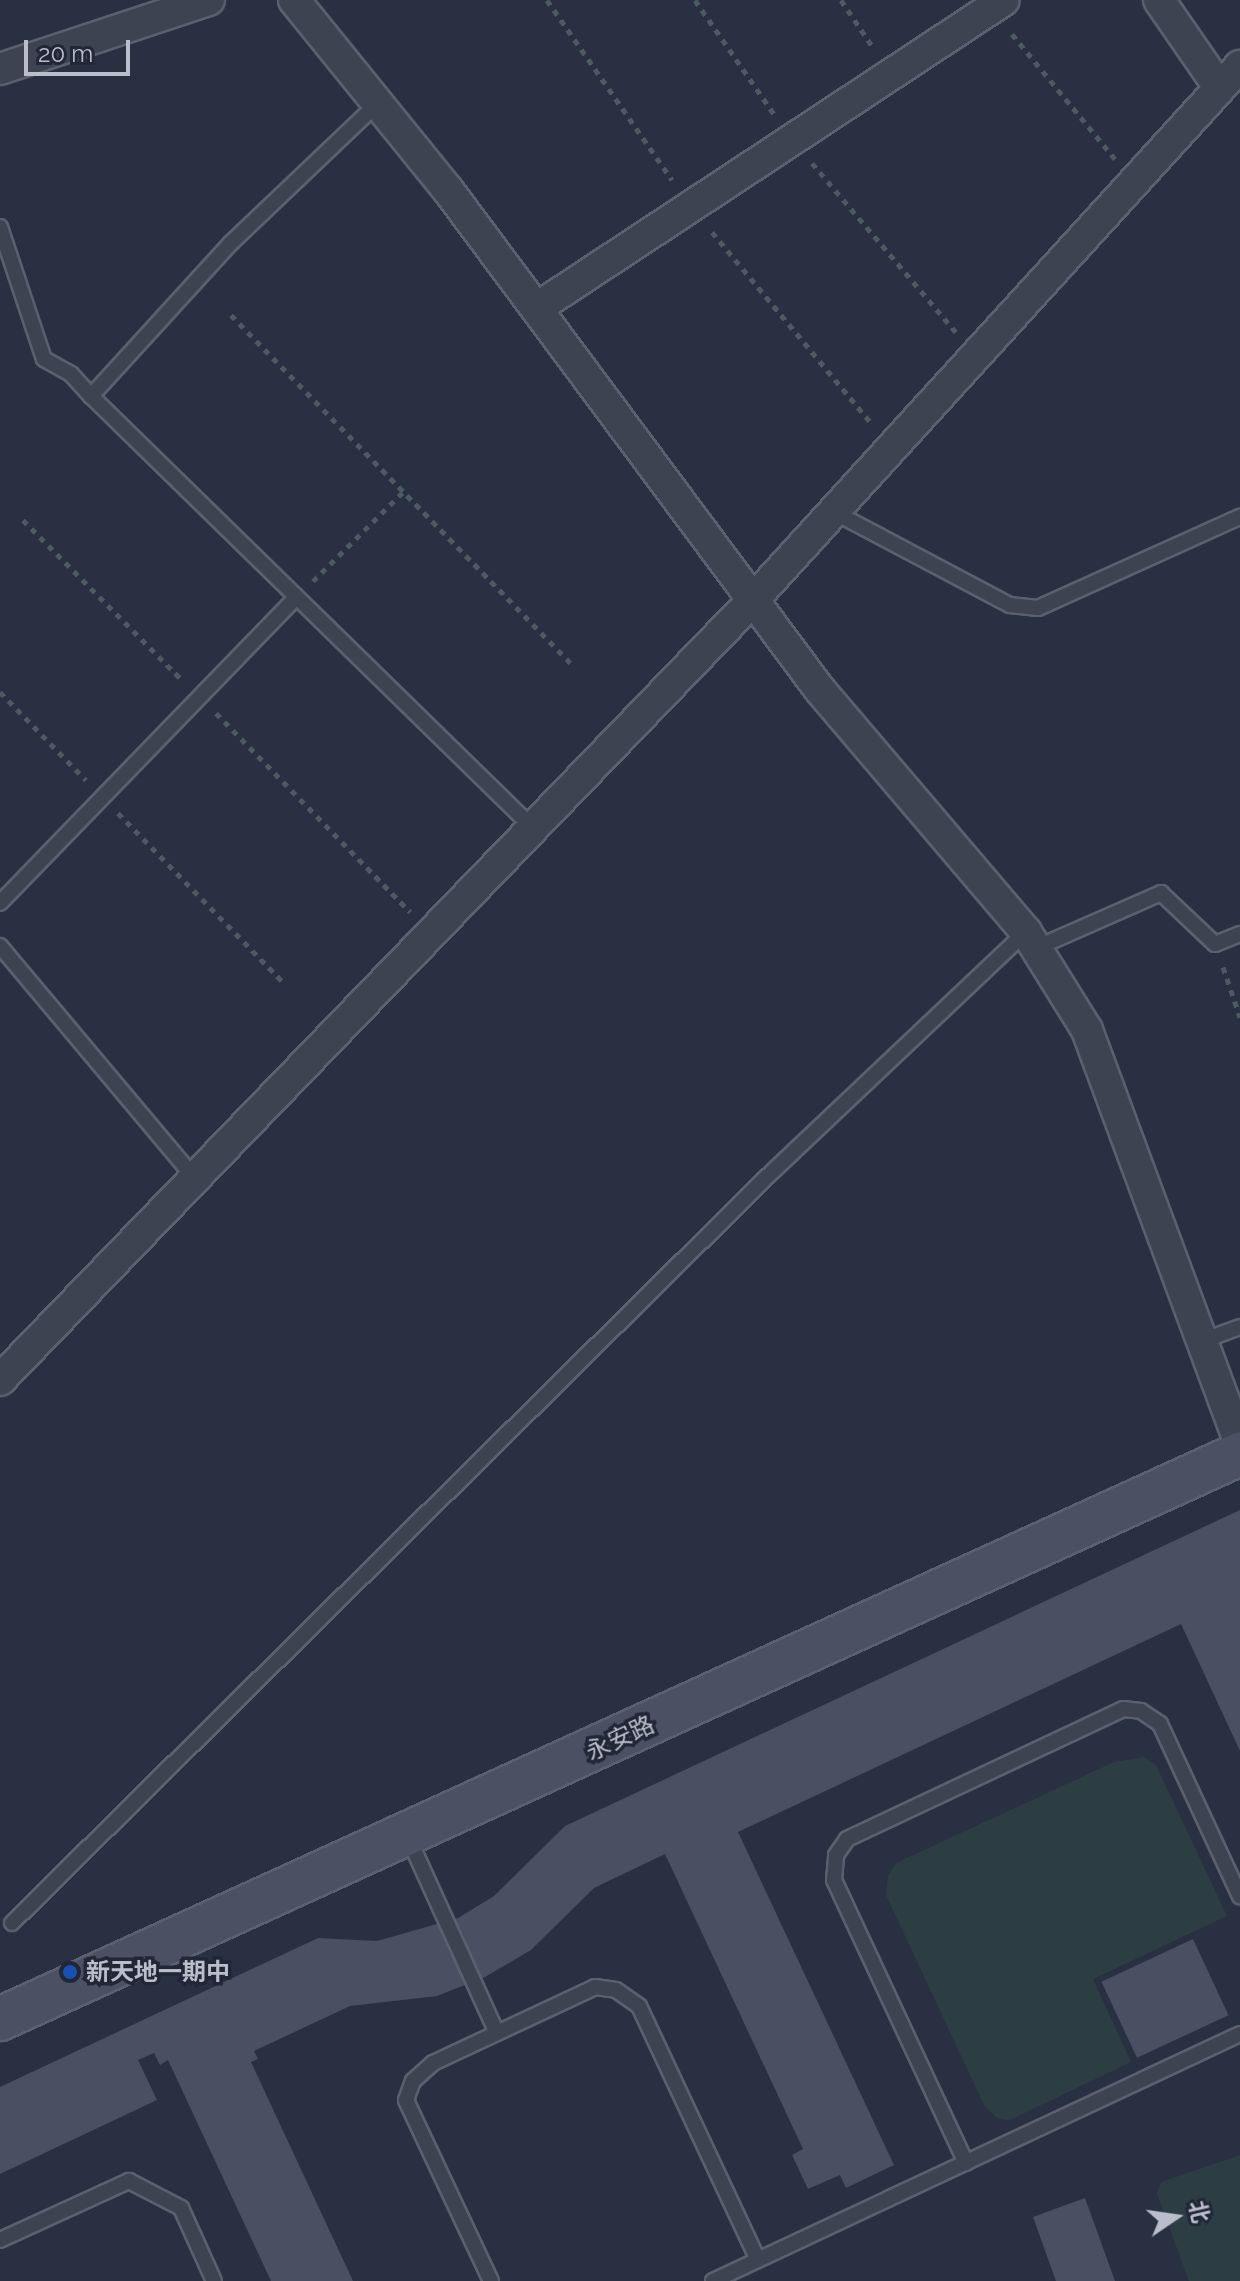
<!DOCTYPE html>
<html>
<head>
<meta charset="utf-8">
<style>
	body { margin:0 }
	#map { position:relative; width:1240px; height:2281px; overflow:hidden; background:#293041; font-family:Raleway,"Noto Sans SC",sans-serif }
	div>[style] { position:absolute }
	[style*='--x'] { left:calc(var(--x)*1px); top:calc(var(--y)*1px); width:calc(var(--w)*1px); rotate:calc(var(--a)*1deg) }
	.green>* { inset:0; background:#2c3e43 }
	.building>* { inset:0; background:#485062; transform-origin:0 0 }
	.path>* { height:5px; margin-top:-2.5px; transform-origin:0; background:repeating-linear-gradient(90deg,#4b5b61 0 6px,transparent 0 12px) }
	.roads { filter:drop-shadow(2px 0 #5b606e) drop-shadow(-2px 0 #5b606e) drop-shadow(0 2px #5b606e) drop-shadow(0 -2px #5b606e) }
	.lane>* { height:14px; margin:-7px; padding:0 7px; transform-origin:7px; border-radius:7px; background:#3d4351 }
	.street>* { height:30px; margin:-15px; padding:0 15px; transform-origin:15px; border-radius:15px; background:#3d4351 }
	.secondary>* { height:42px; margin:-21px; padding:0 21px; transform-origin:21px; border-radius:21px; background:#4b5163 }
	.dots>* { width:22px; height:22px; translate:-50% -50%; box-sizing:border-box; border:4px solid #212736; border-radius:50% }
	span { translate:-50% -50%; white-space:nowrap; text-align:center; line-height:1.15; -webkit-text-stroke:7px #212736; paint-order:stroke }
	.street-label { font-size:24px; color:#babecb }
	.poi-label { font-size:24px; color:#babecb; font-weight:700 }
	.left { translate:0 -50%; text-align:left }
	.north { position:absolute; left:1136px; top:2177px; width:80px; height:80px; -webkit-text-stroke:6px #212736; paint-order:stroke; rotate:77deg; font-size:22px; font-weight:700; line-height:32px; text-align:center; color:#babecb }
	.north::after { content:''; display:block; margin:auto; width:28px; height:36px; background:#babecb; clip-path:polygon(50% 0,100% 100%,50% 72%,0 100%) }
	.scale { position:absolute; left:24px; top:40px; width:106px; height:36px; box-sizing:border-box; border:4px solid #babecb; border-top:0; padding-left:10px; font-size:24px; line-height:28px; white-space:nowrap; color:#babecb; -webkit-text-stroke:6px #212736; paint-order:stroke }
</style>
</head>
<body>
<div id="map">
	<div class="green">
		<div style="clip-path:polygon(1144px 1757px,1156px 1765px,1227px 1916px,1093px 1979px,1131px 2062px,1010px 2120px,997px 2118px,984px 2105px,886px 1895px,888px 1876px,896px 1863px,1114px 1762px)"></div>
		<div style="clip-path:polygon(1240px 2155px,1240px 2281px,1189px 2281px,1157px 2194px,1161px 2182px)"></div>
	</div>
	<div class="building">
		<div style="clip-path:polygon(1240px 1510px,1240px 1751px,1181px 1624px,738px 1832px,894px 2165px,846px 2188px,840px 2175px,808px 2189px,792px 2155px,803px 2149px,665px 1854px,594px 1888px,531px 1950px,485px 1977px,437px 1996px,350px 2006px,254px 2051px,258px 2059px,251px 2062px,353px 2281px,271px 2281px,168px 2060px,160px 2065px,154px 2053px,138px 2060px,157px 2100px,0 2174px,0 2087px,318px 1938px,377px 1941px,458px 1918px,494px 1896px,565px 1826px)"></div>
		<div style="left:1193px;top:1939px;width:84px;height:101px;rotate:65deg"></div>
		<div style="clip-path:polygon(1085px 2198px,1115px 2281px,1056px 2281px,1033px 2217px)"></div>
	</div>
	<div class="path">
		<div style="--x:547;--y:0;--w:219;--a:55.2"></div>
		<div style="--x:695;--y:0;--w:139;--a:55.3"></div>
		<div style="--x:841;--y:0;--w:59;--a:56"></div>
		<div style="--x:1012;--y:34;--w:162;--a:50.5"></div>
		<div style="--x:812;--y:163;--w:222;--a:49.6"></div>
		<div style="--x:712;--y:232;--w:250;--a:50.2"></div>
		<div style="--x:231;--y:315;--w:490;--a:45.7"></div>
		<div style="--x:23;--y:520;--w:227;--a:45.2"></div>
		<div style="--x:313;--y:581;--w:127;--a:-44.7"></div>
		<div style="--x:0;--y:692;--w:123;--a:45.7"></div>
		<div style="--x:216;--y:713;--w:278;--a:45.7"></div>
		<div style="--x:118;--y:813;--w:239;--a:45.7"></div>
		<div style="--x:1223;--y:967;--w:53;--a:71.2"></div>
	</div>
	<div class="roads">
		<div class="lane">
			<div style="--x:378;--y:103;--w:204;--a:136.4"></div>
			<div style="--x:230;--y:244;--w:206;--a:132.4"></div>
			<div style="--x:91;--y:396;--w:618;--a:44.34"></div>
			<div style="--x:0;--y:227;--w:139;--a:71.6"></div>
			<div style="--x:44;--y:359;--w:31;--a:29"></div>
			<div style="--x:71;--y:374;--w:30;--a:48"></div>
			<div style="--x:834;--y:512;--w:199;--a:27.9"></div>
			<div style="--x:1010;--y:605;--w:28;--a:6"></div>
			<div style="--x:1038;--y:608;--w:222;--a:-24.3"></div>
			<div style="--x:0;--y:903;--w:426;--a:-45.9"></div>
			<div style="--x:0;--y:946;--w:302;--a:50"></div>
			<div style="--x:1036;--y:948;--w:137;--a:-23.7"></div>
			<div style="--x:1161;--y:893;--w:74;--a:43.4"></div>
			<div style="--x:1215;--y:944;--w:27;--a:-22"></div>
			<div style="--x:1202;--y:1341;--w:40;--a:-20.2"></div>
			<div style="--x:408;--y:1837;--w:215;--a:65.6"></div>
			<div style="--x:12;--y:1923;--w:1070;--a:-44.66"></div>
			<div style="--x:773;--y:1171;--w:348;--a:-43.4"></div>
			<div style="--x:966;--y:2163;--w:312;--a:-115"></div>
			<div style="--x:834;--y:1880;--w:25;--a:-85"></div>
			<div style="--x:836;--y:1855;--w:19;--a:-55"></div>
			<div style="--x:847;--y:1839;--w:305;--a:-25.2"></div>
			<div style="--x:1123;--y:1709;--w:18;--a:6"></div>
			<div style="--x:1141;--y:1711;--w:23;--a:34"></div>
			<div style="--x:1160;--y:1724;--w:190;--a:65.1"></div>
			<div style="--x:0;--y:2240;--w:142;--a:-24.6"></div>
			<div style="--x:129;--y:2181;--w:59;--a:27.4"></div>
			<div style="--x:181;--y:2208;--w:80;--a:65.7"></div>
			<div style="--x:491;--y:2281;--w:200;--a:-115.2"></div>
			<div style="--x:406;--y:2100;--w:20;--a:-70"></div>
			<div style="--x:413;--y:2081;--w:27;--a:-42"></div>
			<div style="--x:433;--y:2063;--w:179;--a:-25.1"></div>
			<div style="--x:595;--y:1987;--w:21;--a:8"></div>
			<div style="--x:616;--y:1990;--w:28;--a:35"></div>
			<div style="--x:639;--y:2006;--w:280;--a:64.9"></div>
			<div style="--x:713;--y:2281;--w:582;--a:-25.11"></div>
		</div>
		<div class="street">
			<div style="--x:294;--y:0;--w:245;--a:51"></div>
			<div style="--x:448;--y:190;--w:623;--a:53.35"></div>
			<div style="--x:820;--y:690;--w:318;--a:49.6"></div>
			<div style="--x:1026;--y:932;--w:115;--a:58.1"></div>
			<div style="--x:1087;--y:1030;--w:440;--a:69.7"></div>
			<div style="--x:1159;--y:0;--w:106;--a:55.4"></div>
			<div style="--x:0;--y:69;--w:220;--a:-18.3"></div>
			<div style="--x:537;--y:308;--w:559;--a:-33.41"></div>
			<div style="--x:0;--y:1380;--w:1084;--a:-46.01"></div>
			<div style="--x:753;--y:600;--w:723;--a:-47.64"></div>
		</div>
		<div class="secondary">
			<div style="--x:0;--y:2019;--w:1363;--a:-24.5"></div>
		</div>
	</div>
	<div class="dots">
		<div style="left:70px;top:1972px;background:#1a4fb4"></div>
	</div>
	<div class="street-label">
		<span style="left:620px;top:1738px;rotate:-25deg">永安路</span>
	</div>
	<div class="poi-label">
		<span class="left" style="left:86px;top:1972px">新天地一期中</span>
	</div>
	<div class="north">北</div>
	<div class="scale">20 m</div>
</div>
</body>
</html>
